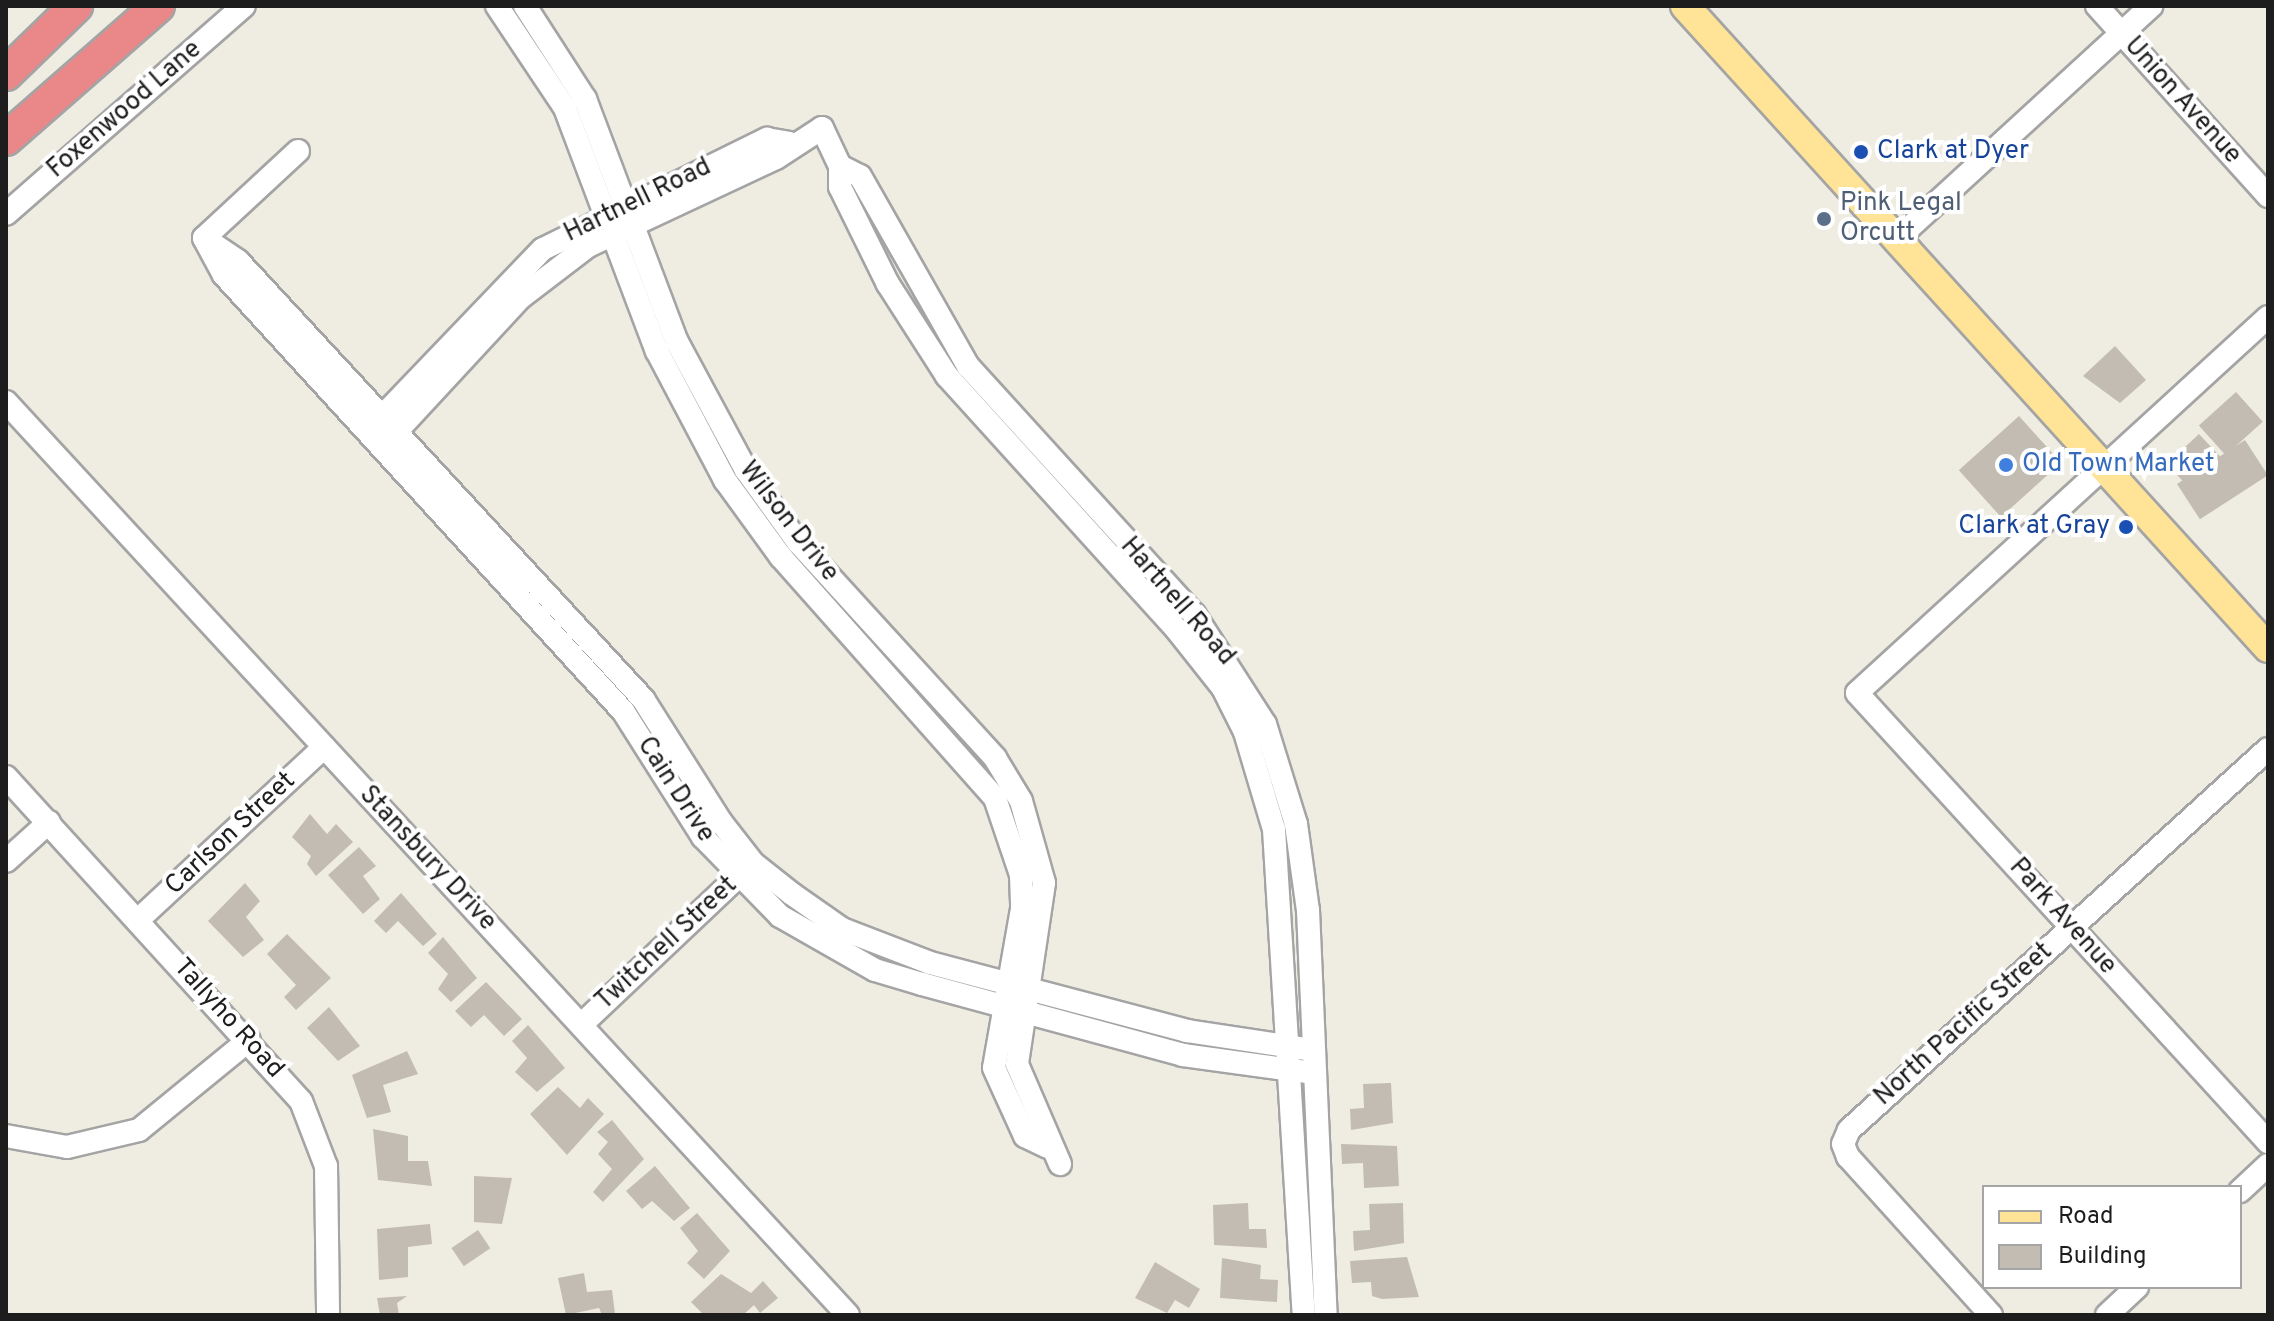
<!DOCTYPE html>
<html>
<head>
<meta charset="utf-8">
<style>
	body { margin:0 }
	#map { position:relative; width:2274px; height:1321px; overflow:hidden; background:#efede2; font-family:Overpass,sans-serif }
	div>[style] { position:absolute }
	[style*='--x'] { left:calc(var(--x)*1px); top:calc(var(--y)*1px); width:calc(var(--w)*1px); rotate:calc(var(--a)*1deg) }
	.building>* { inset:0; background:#c3bcb2; transform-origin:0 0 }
	.roads { filter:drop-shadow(2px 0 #a4a4a4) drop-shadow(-2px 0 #a4a4a4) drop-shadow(0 2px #a4a4a4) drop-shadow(0 -2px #a4a4a4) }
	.minor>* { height:22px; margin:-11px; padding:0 11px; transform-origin:11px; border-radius:11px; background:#fff }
	.major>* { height:28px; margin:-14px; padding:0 14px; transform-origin:14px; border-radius:14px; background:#ffe498 }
	.highway>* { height:32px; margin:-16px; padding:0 16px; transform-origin:16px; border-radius:16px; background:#e98789 }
	.dots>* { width:22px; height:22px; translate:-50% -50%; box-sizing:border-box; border:4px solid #fff; border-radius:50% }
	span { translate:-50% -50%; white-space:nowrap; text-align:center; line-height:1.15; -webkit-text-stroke:8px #fff; paint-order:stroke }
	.street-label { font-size:26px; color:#1d1d1d }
	.transit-label { font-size:26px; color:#164399 }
	.left { translate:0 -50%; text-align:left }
	.right { translate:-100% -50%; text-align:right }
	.service-label { font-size:26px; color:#4e5e75 }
	.shop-label { font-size:26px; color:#366cbe }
	.frame { position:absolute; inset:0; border:8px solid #1d1d1d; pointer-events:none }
	.legend { position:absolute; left:1982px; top:1185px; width:260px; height:104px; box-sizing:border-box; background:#fff; border:2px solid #a5a5a5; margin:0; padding:10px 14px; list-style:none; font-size:24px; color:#1d1d1d }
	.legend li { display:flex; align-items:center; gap:16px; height:40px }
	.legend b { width:40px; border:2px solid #a5a5a5 }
</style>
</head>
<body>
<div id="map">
	<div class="building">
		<div style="clip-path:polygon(2115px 346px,2146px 380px,2120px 403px,2083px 376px)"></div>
		<div style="left:2236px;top:392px;width:40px;height:50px;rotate:48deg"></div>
		<div style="left:2019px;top:416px;width:63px;height:81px;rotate:48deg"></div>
		<div style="left:2199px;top:434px;width:34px;height:44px;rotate:47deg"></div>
		<div style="left:2245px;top:440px;width:42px;height:81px;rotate:57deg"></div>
		<div style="clip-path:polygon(310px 814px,327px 834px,336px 824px,353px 842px,316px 876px,307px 864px,311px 856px,292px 837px)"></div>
		<div style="clip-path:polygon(359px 847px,376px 866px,363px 876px,380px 899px,363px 914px,328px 875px)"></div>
		<div style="clip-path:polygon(245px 883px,260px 901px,246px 917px,264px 940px,243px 957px,208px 921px)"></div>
		<div style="clip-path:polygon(401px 893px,437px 934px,423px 946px,398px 921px,386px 933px,374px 921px)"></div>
		<div style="clip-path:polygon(287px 934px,331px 978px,296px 1010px,284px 997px,296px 985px,267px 954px)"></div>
		<div style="clip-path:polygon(443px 937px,477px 978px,451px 1002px,438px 989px,448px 974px,428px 953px)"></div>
		<div style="clip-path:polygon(486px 982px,522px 1019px,504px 1036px,484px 1015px,471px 1027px,455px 1011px)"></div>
		<div style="clip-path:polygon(329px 1007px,360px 1046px,338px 1061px,307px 1028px)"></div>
		<div style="clip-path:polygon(528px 1025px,565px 1068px,537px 1092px,515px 1072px,527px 1058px,512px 1041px)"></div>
		<div style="clip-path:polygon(407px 1051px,418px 1074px,383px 1085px,391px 1112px,367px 1118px,352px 1075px)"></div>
		<div style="clip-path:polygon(1391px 1083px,1393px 1123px,1351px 1130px,1350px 1109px,1364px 1108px,1363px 1084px)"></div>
		<div style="clip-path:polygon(558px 1087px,580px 1108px,588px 1098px,604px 1114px,567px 1155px,530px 1114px)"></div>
		<div style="clip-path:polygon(612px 1120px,644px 1159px,603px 1202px,593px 1192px,612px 1169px,598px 1154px,608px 1142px,597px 1132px)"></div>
		<div style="clip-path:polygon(373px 1129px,408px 1136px,408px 1161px,428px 1161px,432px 1186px,378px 1180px)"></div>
		<div style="clip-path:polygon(1341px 1144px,1397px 1146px,1399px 1186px,1364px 1188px,1363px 1163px,1342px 1164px)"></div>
		<div style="clip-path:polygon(655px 1166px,690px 1208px,674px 1221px,652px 1201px,642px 1209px,626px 1191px)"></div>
		<div style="clip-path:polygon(474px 1176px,512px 1178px,502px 1224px,474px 1222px)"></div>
		<div style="clip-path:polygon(1248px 1203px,1249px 1229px,1266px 1229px,1267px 1248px,1214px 1245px,1213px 1205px)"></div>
		<div style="clip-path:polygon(1403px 1203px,1404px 1243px,1354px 1251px,1353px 1231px,1370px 1230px,1369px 1204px)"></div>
		<div style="clip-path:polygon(697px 1213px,730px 1251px,704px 1279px,687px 1263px,698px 1251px,680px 1228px)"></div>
		<div style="clip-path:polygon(430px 1224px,432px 1244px,408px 1247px,408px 1277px,379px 1280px,377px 1229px)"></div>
		<div style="left:478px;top:1230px;width:22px;height:32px;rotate:56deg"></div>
		<div style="clip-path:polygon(1407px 1257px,1419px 1297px,1382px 1299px,1372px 1296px,1371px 1282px,1352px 1283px,1350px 1261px)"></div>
		<div style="clip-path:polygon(1222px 1258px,1261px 1265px,1260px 1279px,1278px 1280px,1277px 1302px,1220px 1298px)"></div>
		<div style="clip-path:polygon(1155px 1262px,1200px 1289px,1189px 1308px,1175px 1300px,1167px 1313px,1135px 1298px)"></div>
		<div style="clip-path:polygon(584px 1273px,587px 1292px,612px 1290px,615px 1314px,602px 1315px,599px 1308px,566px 1315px,558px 1278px)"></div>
		<div style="clip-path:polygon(721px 1274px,751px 1293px,763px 1281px,778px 1298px,760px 1313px,754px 1305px,743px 1315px,704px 1315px,691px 1302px)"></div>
		<div style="clip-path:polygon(407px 1296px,397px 1303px,399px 1315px,380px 1315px,377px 1298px)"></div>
	</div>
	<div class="roads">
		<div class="minor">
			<div style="--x:497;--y:6;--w:123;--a:56.3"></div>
			<div style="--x:565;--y:108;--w:260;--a:69.3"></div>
			<div style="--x:657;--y:351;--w:146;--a:62.2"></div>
			<div style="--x:725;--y:480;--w:95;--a:54"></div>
			<div style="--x:781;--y:557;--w:322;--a:48.4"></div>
			<div style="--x:995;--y:798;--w:81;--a:71.3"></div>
			<div style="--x:1021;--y:875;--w:34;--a:88"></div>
			<div style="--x:1022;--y:909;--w:161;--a:100"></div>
			<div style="--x:994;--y:1068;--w:75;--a:65.5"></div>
			<div style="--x:1025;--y:1136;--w:25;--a:26"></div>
			<div style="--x:525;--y:6;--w:111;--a:57.2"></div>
			<div style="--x:585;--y:99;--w:260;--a:69.3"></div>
			<div style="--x:677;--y:342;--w:145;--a:61.7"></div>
			<div style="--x:746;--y:470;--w:89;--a:54.2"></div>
			<div style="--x:798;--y:542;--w:292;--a:47.6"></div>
			<div style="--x:995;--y:758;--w:50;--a:58.8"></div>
			<div style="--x:1021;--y:801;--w:85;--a:74.3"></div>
			<div style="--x:1044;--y:883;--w:183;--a:98.5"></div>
			<div style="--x:1017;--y:1064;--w:109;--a:66.7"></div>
			<div style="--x:2097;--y:6;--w:256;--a:48"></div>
			<div style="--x:840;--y:166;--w:22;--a:27"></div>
			<div style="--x:860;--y:176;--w:219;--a:60.4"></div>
			<div style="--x:968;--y:366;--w:336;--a:47.7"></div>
			<div style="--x:1194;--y:614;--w:131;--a:57.2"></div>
			<div style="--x:1265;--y:724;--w:105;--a:72.8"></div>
			<div style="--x:1296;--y:824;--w:87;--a:82.1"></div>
			<div style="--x:1308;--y:910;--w:405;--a:87.5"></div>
			<div style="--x:6;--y:214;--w:316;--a:-41.2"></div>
			<div style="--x:204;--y:238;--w:42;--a:61.6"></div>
			<div style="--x:224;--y:275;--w:591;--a:47.54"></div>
			<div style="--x:623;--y:711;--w:149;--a:57.6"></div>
			<div style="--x:703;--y:837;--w:110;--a:45.7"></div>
			<div style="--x:780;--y:916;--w:109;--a:29.6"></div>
			<div style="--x:875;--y:970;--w:49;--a:16.6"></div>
			<div style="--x:922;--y:984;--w:270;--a:15.2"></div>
			<div style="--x:1183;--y:1055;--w:133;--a:7.8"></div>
			<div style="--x:204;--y:238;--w:128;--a:-42.8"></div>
			<div style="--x:1897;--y:239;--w:345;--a:-42.5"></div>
			<div style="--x:207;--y:240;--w:37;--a:34"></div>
			<div style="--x:238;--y:261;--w:597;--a:47.24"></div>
			<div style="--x:643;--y:699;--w:146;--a:57.6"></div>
			<div style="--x:721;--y:822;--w:52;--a:52"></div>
			<div style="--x:753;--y:863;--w:50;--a:38.5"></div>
			<div style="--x:792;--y:894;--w:61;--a:35"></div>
			<div style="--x:842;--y:929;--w:94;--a:21.1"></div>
			<div style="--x:930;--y:963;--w:266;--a:14.8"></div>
			<div style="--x:1187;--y:1031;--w:127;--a:8.6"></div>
			<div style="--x:2268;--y:317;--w:557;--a:137.55"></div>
			<div style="--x:1857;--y:693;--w:609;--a:47.53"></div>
			<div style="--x:6;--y:402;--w:1242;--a:47.32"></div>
			<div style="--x:373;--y:426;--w:245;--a:-46.2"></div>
			<div style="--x:543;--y:249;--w:250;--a:-26.2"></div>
			<div style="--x:767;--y:139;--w:22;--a:10"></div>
			<div style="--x:383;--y:446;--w:202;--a:-47.2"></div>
			<div style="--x:520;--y:298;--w:86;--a:-37.4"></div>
			<div style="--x:588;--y:246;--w:208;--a:-25.1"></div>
			<div style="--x:776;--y:158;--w:55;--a:-33.1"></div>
			<div style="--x:822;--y:128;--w:42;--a:64.7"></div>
			<div style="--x:840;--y:166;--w:21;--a:90"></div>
			<div style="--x:840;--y:187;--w:108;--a:63.7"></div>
			<div style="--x:888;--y:284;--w:109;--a:57.3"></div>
			<div style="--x:947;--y:376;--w:343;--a:47.8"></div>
			<div style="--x:1177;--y:630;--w:74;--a:51.6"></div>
			<div style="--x:1223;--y:688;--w:49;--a:63.4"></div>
			<div style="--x:1245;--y:732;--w:101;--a:73.4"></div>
			<div style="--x:1274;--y:829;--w:487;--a:86.5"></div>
			<div style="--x:6;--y:777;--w:438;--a:47.7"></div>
			<div style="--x:301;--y:1101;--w:70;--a:69"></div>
			<div style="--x:326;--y:1166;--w:149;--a:89.2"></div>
			<div style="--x:6;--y:861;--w:58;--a:-42.2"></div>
			<div style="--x:138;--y:920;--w:254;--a:-42.9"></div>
			<div style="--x:581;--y:1025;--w:230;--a:-43.4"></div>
			<div style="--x:6;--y:1136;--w:62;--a:10.2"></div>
			<div style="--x:67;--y:1147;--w:74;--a:-13.3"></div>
			<div style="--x:139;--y:1130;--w:142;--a:-39.3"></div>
			<div style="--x:2240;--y:1191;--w:38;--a:-43"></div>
			<div style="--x:1991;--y:1315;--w:213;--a:-132.1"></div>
			<div style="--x:1848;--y:1157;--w:14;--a:-111"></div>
			<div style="--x:1843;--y:1144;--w:15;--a:-67"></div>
			<div style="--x:1849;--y:1130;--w:566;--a:-42.28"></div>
			<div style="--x:2107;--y:1315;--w:41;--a:-43"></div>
		</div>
		<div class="major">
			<div style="--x:1685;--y:6;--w:867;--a:47.76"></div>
		</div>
		<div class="highway">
			<div style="--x:6;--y:74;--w:98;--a:-44.2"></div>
			<div style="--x:6;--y:139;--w:202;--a:-41.2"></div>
		</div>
	</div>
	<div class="dots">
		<div style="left:1861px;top:152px;background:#1a4fb4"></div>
		<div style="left:1824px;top:219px;background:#5c6f8a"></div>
		<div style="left:2006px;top:465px;background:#3f7fe0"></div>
		<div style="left:2126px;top:527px;background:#1a4fb4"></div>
	</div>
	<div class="street-label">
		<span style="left:2182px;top:101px;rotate:48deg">Union Avenue</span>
		<span style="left:125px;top:110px;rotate:-41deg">Foxenwood Lane</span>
		<span style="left:638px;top:201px;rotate:-26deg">Hartnell Road</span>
		<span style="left:788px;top:522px;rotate:52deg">Wilson Drive</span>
		<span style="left:1177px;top:602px;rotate:49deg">Hartnell Road</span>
		<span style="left:675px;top:790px;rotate:57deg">Cain Drive</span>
		<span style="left:231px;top:834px;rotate:-43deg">Carlson Street</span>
		<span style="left:427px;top:859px;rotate:47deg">Stansbury Drive</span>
		<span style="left:2062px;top:917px;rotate:48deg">Park Avenue</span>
		<span style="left:667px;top:944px;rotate:-43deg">Twitchell Street</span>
		<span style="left:228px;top:1019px;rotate:48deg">Tallyho Road</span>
		<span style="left:1964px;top:1025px;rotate:-42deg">North Pacific Street</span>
	</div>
	<div class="transit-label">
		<span class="left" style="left:1877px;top:152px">Clark at Dyer</span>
		<span class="right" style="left:2110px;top:527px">Clark at Gray</span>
	</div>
	<div class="service-label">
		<span class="left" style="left:1840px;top:219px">Pink Legal<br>Orcutt</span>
	</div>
	<div class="shop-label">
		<span class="left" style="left:2022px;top:465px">Old Town Market</span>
	</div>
	<div class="frame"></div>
	<ul class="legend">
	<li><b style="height:10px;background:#ffe498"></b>Road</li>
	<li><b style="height:22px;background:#c3bcb2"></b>Building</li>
	</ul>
</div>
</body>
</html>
